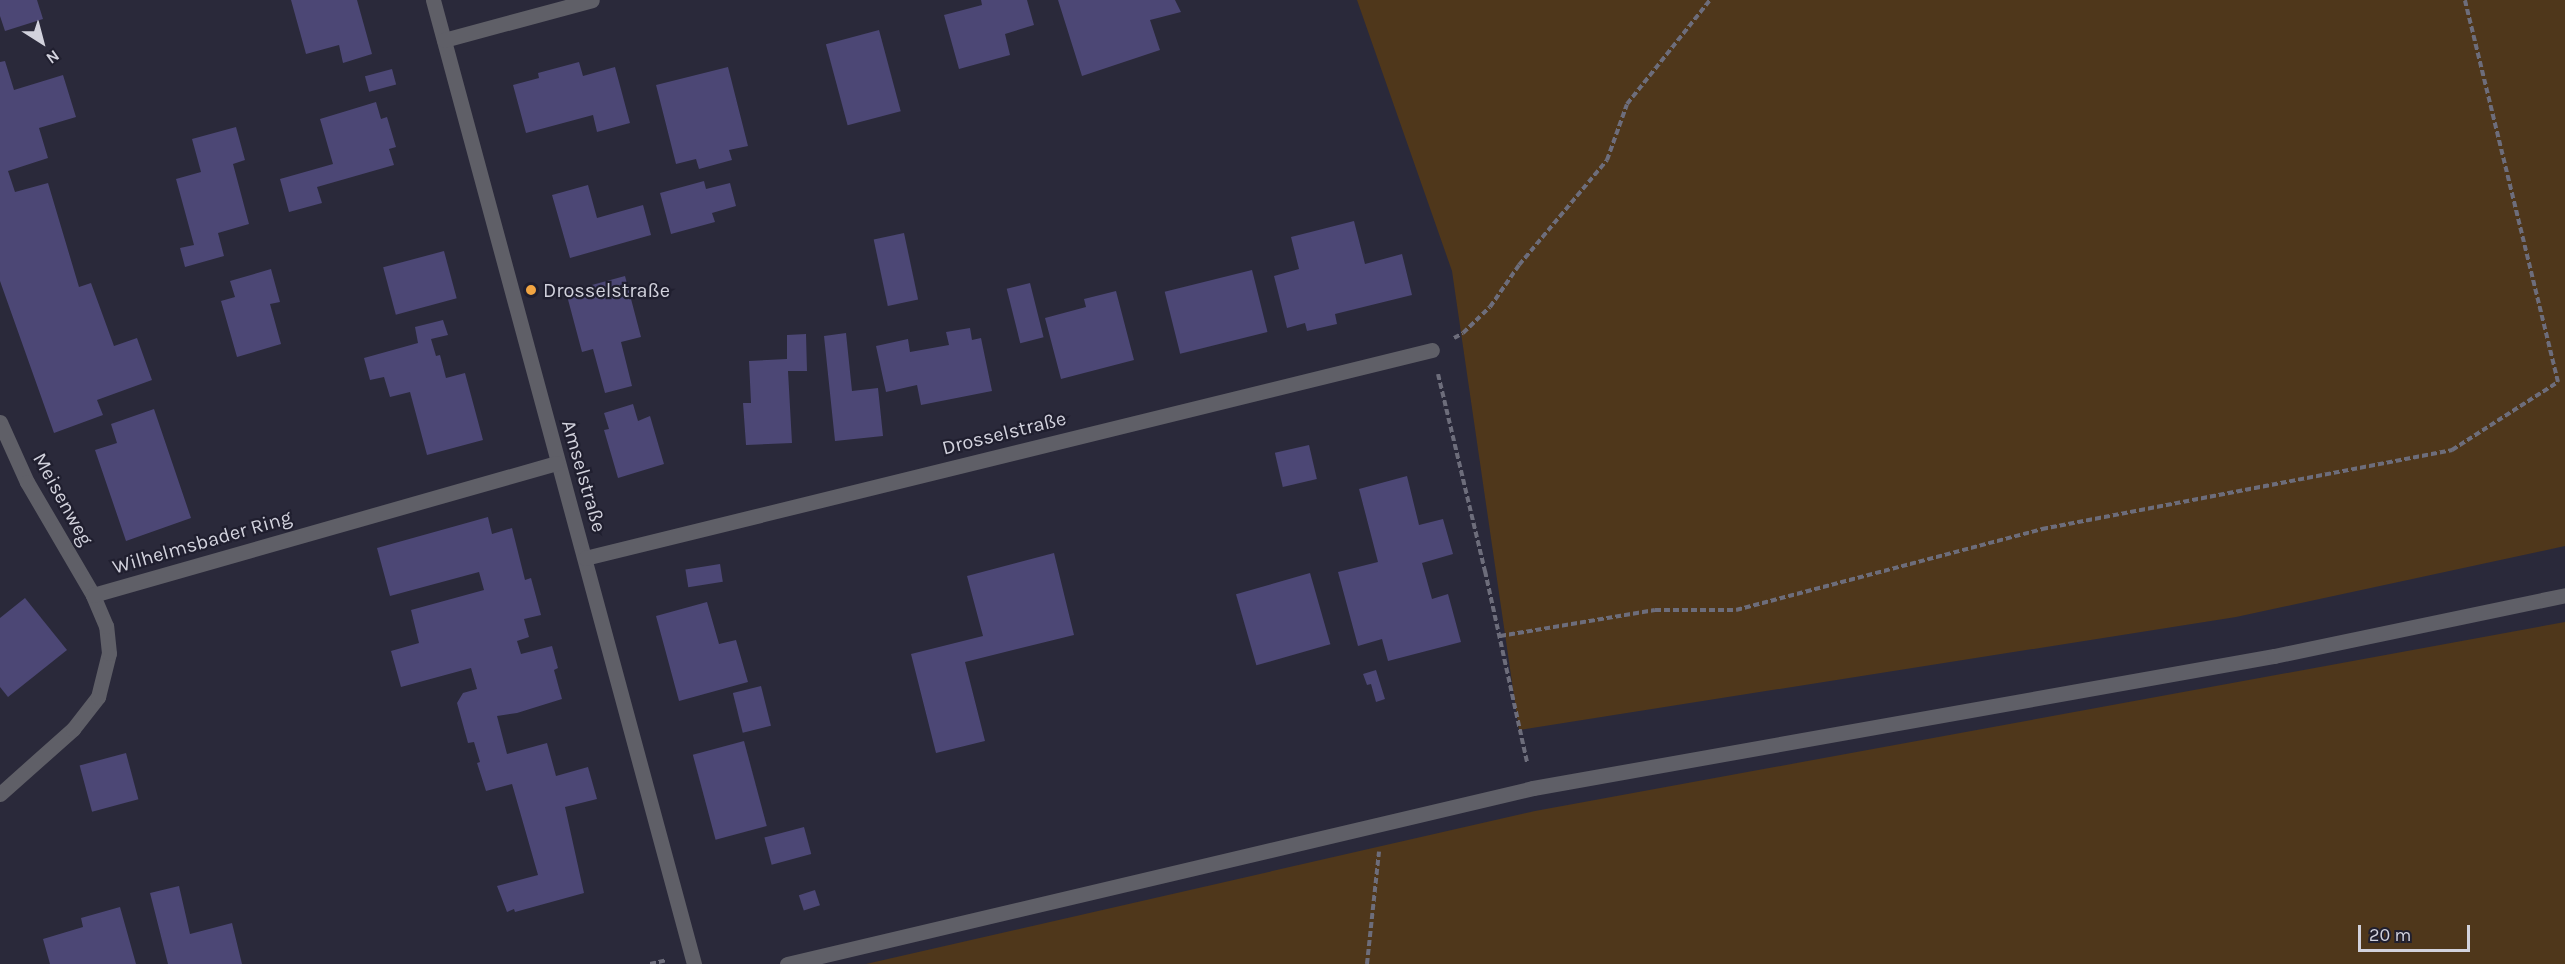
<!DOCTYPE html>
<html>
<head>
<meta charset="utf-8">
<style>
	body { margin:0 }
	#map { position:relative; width:2565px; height:964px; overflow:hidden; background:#2a293a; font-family:Karla,sans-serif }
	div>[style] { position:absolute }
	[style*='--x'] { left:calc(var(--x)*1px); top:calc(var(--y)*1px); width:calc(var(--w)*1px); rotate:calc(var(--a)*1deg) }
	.green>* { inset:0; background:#4f371b }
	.building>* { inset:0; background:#4c4775; transform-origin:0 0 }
	.path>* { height:4px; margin-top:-2px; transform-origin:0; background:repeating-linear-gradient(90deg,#6d6d7b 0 6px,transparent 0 9px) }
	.minor>* { height:15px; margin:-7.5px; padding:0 7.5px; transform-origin:7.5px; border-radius:7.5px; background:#5f5f67 }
	.dots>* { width:16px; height:16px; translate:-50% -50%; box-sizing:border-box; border:3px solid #201f2f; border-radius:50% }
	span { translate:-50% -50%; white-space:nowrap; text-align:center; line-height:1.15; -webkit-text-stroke:4.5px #201f2f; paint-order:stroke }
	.poi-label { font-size:20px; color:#d2d2dd }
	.left { translate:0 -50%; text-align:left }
	.street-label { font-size:20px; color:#d2d2dd }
	.north { position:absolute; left:12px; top:12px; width:60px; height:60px; -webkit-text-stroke:4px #201f2f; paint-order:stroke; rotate:144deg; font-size:16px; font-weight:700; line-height:24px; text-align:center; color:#d2d2dd }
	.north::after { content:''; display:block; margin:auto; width:21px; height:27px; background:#d2d2dd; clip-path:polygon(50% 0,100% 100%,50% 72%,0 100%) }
	.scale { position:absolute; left:2358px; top:925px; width:112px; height:27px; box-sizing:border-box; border:3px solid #d2d2dd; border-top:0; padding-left:8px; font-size:18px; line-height:21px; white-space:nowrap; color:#d2d2dd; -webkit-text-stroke:4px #201f2f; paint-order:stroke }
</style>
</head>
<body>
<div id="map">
	<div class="green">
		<div style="clip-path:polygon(1357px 0,2565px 0,2565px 546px,2236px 617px,1519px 730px,1452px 271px)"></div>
		<div style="clip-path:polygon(2565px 622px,2565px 964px,866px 964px,1535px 811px)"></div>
	</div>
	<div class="building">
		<div style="clip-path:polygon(0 0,37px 0,43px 19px,5px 31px,0 16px)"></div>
		<div style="clip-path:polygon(291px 0,357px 0,372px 54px,343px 63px,339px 45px,306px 54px)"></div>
		<div style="clip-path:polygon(981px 0,1027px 0,1034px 25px,1005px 34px,1010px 55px,959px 69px,944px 15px,982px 5px)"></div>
		<div style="clip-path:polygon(1058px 0,1175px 0,1181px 12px,1150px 20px,1160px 50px,1082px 76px)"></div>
		<div style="left:879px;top:30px;width:84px;height:55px;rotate:75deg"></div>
		<div style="clip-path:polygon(5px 61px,14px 90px,63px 75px,76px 117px,39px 128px,48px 158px,8px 171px,15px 192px,48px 183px,79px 287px,91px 283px,114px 346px,137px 338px,152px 380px,97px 400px,103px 415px,54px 433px,0 281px,0 62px)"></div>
		<div style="clip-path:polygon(579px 62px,583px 76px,615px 67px,630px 123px,597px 132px,593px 115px,526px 133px,513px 85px,539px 78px,538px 73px)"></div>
		<div style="clip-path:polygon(728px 67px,748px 146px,729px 150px,732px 160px,699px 169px,696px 159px,676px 164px,656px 85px)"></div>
		<div style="left:392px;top:69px;width:16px;height:28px;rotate:75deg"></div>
		<div style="clip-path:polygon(376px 102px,381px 119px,387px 117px,396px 147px,389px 149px,394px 165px,317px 187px,322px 203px,289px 212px,280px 179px,333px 164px,320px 119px)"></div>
		<div style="clip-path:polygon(236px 127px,245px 160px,233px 164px,249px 224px,218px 233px,224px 256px,185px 267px,180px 248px,194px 245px,176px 179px,201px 172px,192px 139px)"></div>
		<div style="clip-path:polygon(704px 181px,706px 189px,730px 183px,736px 206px,712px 213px,715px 222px,671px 234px,660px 193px)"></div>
		<div style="clip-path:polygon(588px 185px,597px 218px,643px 205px,651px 235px,570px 258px,552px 195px)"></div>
		<div style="clip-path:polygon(1354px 221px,1365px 264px,1402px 254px,1412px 295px,1335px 314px,1337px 324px,1307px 331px,1305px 323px,1287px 328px,1274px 276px,1299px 269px,1291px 237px)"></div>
		<div style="left:904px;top:233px;width:68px;height:31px;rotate:78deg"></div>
		<div style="left:444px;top:251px;width:49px;height:63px;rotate:75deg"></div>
		<div style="clip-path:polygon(271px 269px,280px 302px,270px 304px,281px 344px,237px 357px,221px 301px,235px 297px,230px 281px)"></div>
		<div style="left:1252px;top:270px;width:64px;height:90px;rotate:76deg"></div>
		<div style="clip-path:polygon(625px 276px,641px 337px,621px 342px,632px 386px,605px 393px,593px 349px,582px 352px,566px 292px)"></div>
		<div style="left:1030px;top:283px;width:56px;height:24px;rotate:76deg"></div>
		<div style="clip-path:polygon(1116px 291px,1134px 360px,1061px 379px,1045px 318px,1086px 307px,1084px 299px)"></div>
		<div style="clip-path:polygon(443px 320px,448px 335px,431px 339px,436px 356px,440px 355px,446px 378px,465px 373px,483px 440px,427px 455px,410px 392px,390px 397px,384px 377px,370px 380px,364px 358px,418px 343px,415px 327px)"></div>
		<div style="clip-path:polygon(970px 328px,972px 340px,981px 338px,992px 391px,921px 405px,917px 385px,886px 392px,876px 346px,908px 339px,910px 352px,949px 345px,946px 332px)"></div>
		<div style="clip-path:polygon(846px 333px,852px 391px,878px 388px,883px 436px,835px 441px,824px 336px)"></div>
		<div style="clip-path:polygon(806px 334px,807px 371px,788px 371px,792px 443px,746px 445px,743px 403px,751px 403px,749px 361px,787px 359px,787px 335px)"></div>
		<div style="clip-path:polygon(633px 404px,638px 421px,650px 416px,664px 464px,618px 478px,604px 430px,609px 429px,604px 413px)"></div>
		<div style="clip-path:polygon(154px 409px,191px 518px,126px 541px,95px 450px,117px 443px,111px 424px)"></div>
		<div style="left:1309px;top:445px;width:35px;height:35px;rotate:77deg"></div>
		<div style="clip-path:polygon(1407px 476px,1419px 525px,1443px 519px,1453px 554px,1422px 563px,1432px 599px,1448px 594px,1461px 642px,1388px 661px,1382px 639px,1358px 646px,1338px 572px,1378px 562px,1359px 489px)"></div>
		<div style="clip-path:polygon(488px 517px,492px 534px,512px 528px,525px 580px,531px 578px,541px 615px,524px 619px,529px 637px,517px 641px,521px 654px,552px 646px,558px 668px,554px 670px,562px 699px,517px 713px,497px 716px,507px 754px,547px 743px,556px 776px,588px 767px,597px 799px,565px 807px,584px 893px,515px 912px,514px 909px,507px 912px,497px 886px,538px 875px,512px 784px,486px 791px,477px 763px,480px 762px,474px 742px,468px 743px,457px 703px,463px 693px,477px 689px,471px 668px,401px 687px,391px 651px,419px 643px,411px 610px,484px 590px,479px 572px,390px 596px,377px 548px)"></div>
		<div style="clip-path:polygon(1054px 553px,1074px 635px,965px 662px,985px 741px,936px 753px,911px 654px,983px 636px,967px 576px)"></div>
		<div style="left:720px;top:564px;width:18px;height:35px;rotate:81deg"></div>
		<div style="left:1310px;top:573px;width:74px;height:77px;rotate:74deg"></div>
		<div style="clip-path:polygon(25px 598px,67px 650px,8px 697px,0 687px,0 618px)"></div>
		<div style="clip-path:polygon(707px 602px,719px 644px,736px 640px,748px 682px,679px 701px,656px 616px)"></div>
		<div style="clip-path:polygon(1376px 670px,1385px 699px,1376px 702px,1371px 684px,1367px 685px,1363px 674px)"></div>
		<div style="left:761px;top:686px;width:41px;height:29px;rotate:76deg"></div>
		<div style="left:744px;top:741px;width:88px;height:53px;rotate:75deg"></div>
		<div style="left:126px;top:753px;width:48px;height:48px;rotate:75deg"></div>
		<div style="left:804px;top:827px;width:28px;height:41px;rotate:75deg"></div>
		<div style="clip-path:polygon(179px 886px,190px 934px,232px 923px,242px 964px,168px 964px,150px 893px)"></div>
		<div style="left:815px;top:890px;width:16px;height:17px;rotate:72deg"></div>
		<div style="clip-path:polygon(120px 907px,136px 964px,50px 964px,43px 939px,83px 927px,81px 918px)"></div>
	</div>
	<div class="path">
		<div style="--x:1454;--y:338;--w:10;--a:-29"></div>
		<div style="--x:1463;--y:333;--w:37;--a:-44"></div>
		<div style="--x:1490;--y:307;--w:51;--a:-55.4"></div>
		<div style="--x:1519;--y:265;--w:137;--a:-50"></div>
		<div style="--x:1607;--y:160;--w:59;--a:-70.3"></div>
		<div style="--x:1627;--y:104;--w:133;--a:-51.4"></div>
		<div style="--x:1438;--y:374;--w:203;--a:76.6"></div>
		<div style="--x:1485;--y:571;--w:196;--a:77.6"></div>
		<div style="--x:1500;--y:636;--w:157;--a:-9.5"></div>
		<div style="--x:1655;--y:610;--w:81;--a:0"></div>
		<div style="--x:1736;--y:610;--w:317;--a:-14.8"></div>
		<div style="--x:2042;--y:529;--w:418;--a:-10.9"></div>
		<div style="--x:2452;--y:450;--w:126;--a:-32.7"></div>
		<div style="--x:2558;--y:382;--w:393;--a:-103.7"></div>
		<div style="--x:650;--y:964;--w:17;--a:-13"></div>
		<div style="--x:1367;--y:964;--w:113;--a:-83.9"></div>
	</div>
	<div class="minor">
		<div style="--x:433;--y:0;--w:999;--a:74.85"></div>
		<div style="--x:444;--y:40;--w:153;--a:-15.1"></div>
		<div style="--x:0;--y:422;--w:66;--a:65.8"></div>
		<div style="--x:27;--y:482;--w:131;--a:59.7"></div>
		<div style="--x:585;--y:558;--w:872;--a:-13.8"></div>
		<div style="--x:0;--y:794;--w:98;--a:-41.7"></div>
		<div style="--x:73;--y:729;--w:41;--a:-52"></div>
		<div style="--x:98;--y:697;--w:45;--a:-76"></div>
		<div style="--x:109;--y:653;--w:27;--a:-96"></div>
		<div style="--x:106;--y:626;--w:34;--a:-113"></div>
		<div style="--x:93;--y:595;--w:482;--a:-15.9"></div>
		<div style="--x:787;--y:964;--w:766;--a:-13.27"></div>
		<div style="--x:1533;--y:788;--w:753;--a:-10.1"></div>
		<div style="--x:2274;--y:656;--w:297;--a:-11.8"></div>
	</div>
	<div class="dots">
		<div style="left:531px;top:290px;background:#f2a542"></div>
	</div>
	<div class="poi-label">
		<span class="left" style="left:543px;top:290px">Drosselstraße</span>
	</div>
	<div class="street-label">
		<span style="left:1004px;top:433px;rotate:-14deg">Drosselstraße</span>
		<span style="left:584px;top:476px;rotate:74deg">Amselstraße</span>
		<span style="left:63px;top:499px;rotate:61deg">Meisenweg</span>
		<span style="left:202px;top:542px;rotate:-16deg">Wilhelmsbader Ring</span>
	</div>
	<div class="north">N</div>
	<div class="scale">20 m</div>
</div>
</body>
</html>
